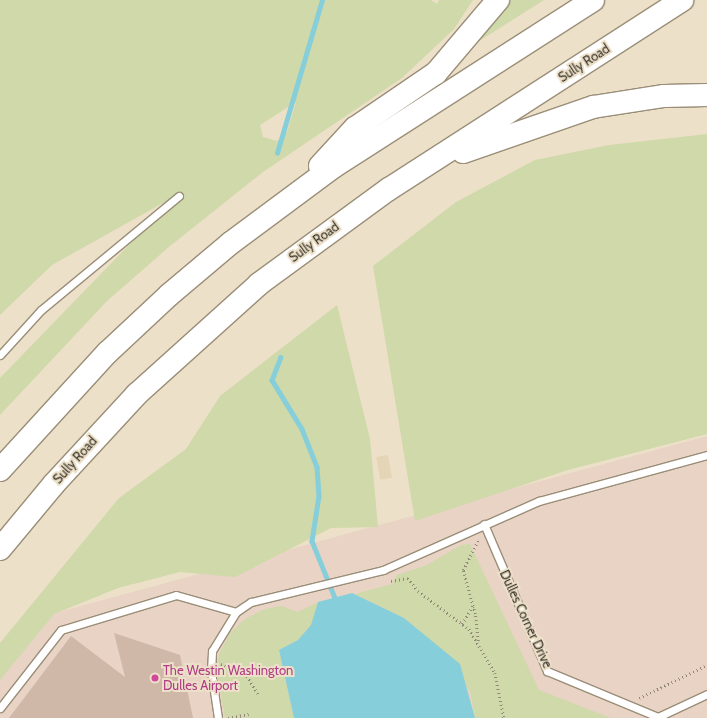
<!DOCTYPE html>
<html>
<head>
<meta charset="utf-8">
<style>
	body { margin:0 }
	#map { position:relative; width:707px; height:718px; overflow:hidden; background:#ede0c8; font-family:Cabin,sans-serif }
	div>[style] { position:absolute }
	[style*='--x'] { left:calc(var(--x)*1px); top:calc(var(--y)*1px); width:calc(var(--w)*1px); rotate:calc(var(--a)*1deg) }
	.commercial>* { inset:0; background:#e8d3c5 }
	.built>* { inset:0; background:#e5d5b7; transform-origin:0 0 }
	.green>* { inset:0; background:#cfd9a9 }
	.water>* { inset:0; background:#86ceda }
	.stream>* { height:4.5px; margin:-2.25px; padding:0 2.25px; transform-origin:2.25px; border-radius:2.25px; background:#86ceda }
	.building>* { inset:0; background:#d0b8a9 }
	.path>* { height:2.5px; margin-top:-1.25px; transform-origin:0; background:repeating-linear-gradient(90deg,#918878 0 1px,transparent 0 4px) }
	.roads { filter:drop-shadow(1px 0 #9a8e78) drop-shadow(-1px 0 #9a8e78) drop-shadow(0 1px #9a8e78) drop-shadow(0 -1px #9a8e78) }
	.service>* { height:7px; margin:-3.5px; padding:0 3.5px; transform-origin:3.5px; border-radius:3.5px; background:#fff }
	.motorway>* { height:22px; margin:-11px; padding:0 11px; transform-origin:11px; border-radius:11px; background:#fff }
	.dots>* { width:11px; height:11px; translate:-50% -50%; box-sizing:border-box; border:2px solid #ede0c8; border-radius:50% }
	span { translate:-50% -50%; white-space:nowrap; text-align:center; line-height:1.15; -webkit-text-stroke:4px #ede0c8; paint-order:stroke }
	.street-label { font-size:13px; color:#39342b }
	.hotel-label { font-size:13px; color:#b23c85 }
	.left { translate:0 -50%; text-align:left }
</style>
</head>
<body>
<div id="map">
	<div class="commercial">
		<div style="clip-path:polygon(707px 436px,707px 718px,0 718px,0 674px,44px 616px)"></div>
	</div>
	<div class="built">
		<div style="left:388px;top:455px;width:23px;height:12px;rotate:80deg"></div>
	</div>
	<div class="green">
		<div style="clip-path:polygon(evenodd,0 0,431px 0,437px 4px,439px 0,473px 0,454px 29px,402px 78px,263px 172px,170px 246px,107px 301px,0 415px,0 378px,155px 218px,163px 203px,52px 265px,0 315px,0 0,296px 102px,287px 132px,277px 141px,263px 137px,260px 125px,296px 102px)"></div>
		<div style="clip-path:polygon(508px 0,544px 0,476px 43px,500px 11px)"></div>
		<div style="clip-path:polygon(707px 134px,707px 434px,568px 470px,415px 521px,373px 266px,456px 202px,535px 160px,609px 145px)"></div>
		<div style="clip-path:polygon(337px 305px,370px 439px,378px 527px,331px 528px,235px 577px,180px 572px,118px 588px,54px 614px,0 680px,0 643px,119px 498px,186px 449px,220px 396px)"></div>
		<div style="clip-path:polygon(470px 544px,539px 690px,611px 718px,475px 718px,470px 691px,419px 630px,404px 618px,355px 594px,392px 584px,397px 575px,427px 565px,461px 545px)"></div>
		<div style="clip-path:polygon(318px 602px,311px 625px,298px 640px,279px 650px,294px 718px,225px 718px,217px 672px,219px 654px,231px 632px,245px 619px,265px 609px,281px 606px,298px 612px)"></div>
	</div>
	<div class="water">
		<div style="clip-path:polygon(352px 593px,404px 618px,460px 664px,475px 718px,294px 718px,279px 650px,298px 640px,311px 625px,318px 602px)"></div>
	</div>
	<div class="stream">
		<div style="--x:277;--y:153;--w:159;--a:-73.6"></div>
		<div style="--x:281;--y:357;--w:25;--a:111"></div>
		<div style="--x:272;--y:380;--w:57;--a:58.5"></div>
		<div style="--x:302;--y:429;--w:41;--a:68.5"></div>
		<div style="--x:317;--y:467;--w:29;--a:86"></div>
		<div style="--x:319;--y:496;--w:46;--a:98.8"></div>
		<div style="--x:312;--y:541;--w:61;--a:68"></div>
	</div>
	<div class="building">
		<div style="clip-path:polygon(114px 633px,180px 655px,193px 718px,9px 718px,71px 636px,125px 677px)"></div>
	</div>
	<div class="path">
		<div style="--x:391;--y:581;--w:17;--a:-10"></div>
		<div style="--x:408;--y:578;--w:16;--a:52"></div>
		<div style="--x:418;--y:591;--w:64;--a:36.7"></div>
		<div style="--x:469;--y:629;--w:51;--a:59.4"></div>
		<div style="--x:495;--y:673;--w:46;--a:78.7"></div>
		<div style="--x:462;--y:624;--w:21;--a:-59"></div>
		<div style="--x:478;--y:641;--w:27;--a:-96"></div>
		<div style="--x:475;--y:614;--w:46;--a:-105.3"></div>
		<div style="--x:463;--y:570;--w:34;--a:-63"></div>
		<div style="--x:221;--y:664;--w:29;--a:25"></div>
		<div style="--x:247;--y:676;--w:22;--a:58"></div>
		<div style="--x:639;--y:698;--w:76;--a:-25.9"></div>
		<div style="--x:228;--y:718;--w:21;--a:-11"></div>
	</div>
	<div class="roads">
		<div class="service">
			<div style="--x:0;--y:355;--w:61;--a:-47.7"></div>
			<div style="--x:41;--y:310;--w:179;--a:-39.6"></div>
			<div style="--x:484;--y:524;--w:160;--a:66.8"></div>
			<div style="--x:547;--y:671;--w:120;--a:22.5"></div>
			<div style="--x:658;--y:717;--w:54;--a:-25.1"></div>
			<div style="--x:0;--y:708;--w:99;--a:-52"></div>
			<div style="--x:61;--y:630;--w:120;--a:-16.9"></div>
			<div style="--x:176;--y:595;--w:62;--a:15.8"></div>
			<div style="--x:218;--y:718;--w:48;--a:-98.5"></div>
			<div style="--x:211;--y:671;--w:20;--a:-87"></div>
			<div style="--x:212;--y:651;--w:46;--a:-58.4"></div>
			<div style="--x:236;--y:612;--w:18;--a:-34"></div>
			<div style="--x:251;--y:602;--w:136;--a:-13.6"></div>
			<div style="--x:383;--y:570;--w:171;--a:-23.9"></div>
			<div style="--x:539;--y:501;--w:174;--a:-15.3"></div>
		</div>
		<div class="motorway">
			<div style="--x:463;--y:152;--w:138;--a:-19.1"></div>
			<div style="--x:593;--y:107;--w:72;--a:-8.8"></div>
			<div style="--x:664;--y:96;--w:43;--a:-1.3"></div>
			<div style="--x:320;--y:166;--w:52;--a:-47.4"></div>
			<div style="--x:355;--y:128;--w:98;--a:-34.2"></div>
			<div style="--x:436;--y:73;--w:96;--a:-49.7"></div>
			<div style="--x:0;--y:470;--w:159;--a:-47.6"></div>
			<div style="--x:107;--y:353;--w:85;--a:-43.1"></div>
			<div style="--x:169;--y:295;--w:82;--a:-40.1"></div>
			<div style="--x:232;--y:242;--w:126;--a:-36.6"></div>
			<div style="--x:333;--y:167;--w:309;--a:-32.7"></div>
			<div style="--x:0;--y:549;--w:85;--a:-50.3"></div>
			<div style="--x:54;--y:484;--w:122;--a:-47.3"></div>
			<div style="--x:137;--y:394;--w:164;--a:-42"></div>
			<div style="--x:259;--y:284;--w:161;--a:-36.2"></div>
			<div style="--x:389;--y:189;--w:349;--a:-32.8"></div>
		</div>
	</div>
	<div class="dots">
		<div style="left:155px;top:678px;background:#d1479c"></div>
	</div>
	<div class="street-label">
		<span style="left:584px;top:63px;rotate:-33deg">Sully Road</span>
		<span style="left:314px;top:242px;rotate:-36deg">Sully Road</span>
		<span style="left:75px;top:460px;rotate:-48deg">Sully Road</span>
		<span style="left:526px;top:619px;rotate:65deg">Dulles Corner Drive</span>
	</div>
	<div class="hotel-label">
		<span class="left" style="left:163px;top:678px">The Westin Washington<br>Dulles Airport</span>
	</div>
</div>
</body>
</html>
